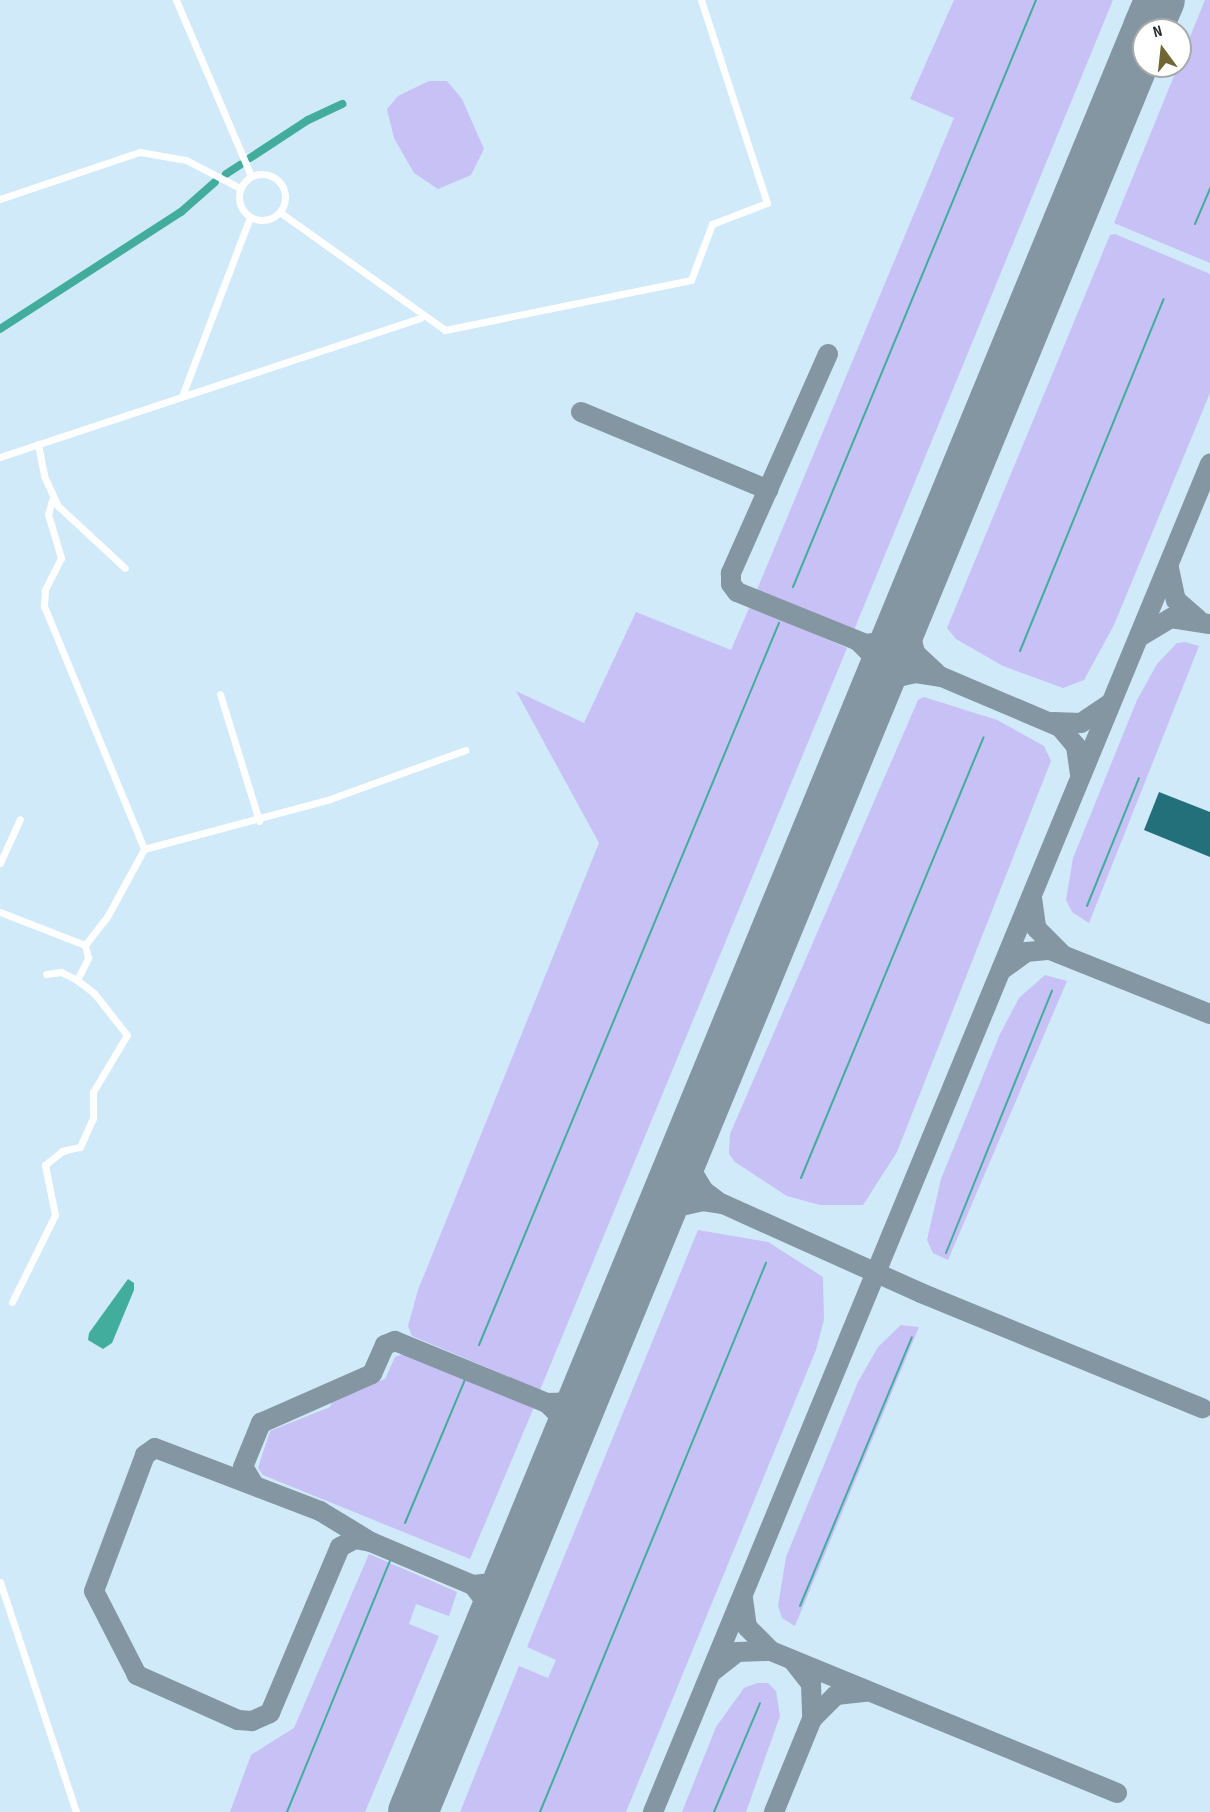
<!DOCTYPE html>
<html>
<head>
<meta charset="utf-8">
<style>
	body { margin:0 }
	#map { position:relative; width:1210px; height:1812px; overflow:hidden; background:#d0eafa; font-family:"Sofia Sans Condensed",sans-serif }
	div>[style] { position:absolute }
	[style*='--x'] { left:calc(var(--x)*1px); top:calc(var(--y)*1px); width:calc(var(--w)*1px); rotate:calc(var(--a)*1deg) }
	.green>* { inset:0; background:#c7c1f5 }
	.water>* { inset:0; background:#43ad9d }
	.stream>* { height:2px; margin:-1px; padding:0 1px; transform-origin:1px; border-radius:1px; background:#43ad9d }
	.canal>* { height:8px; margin:-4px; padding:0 4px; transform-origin:4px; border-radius:4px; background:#43ad9d }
	.taxiway>* { height:20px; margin:-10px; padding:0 10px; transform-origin:10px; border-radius:10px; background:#8496a2 }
	.runway>* { height:50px; margin:-25px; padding:0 25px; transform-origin:25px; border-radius:25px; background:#8496a2 }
	.building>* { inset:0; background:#23707b }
	.minor>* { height:7px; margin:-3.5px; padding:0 3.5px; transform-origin:3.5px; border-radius:3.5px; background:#fff }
	.minor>.ring { margin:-3.5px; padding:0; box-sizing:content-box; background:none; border:7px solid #fff; border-radius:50% }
	span { translate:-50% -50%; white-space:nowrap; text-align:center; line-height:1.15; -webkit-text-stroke:6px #fff; paint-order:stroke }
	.north { position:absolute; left:1132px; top:18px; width:60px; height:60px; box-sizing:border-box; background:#fff; border:2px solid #a7aaad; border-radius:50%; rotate:345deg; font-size:16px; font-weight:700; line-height:24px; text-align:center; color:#222b31 }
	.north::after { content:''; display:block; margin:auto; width:21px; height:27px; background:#6e6633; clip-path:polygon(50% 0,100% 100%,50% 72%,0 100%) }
</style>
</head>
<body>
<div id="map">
	<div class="green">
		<div style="clip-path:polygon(954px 0,1113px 0,854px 630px,756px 592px,954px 118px,910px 99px)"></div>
		<div style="clip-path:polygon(1205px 0,1210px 0,1210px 263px,1114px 223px)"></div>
		<div style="clip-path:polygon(429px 81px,447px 81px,462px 99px,484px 149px,471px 175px,438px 189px,414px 173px,394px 138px,387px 109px,398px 96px)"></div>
		<div style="clip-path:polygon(1115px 234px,1210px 274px,1210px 393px,1114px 625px,1084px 680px,1063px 688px,1003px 666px,956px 639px,947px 628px,1110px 235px)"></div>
		<div style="clip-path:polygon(750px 606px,847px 648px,540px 1390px,412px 1336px,408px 1326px,418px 1290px,599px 843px,516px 691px,584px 723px,636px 612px,731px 650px)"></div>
		<div style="clip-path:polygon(1185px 642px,1199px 646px,1089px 923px,1072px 912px,1066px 900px,1073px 858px,1137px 700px,1157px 664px,1177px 643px)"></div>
		<div style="clip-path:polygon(924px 697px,997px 720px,1044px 746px,1051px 761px,897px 1152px,863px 1205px,820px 1205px,787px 1196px,735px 1162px,729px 1154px,730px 1134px,918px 700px)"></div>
		<div style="clip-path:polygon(1045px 975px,1067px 981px,948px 1260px,933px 1253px,927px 1240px,941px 1179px,1000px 1034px,1019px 998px)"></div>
		<div style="clip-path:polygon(698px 1230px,768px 1242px,823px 1277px,824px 1320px,816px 1350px,626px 1812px,460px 1812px,519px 1666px,548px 1678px,556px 1660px,527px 1647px)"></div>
		<div style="clip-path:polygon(901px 1325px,919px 1327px,795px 1626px,782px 1618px,778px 1606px,786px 1557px,858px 1382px,878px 1347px)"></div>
		<div style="clip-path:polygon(405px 1353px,534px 1407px,470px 1559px,263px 1475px,258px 1468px,270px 1431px,330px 1407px,334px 1398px,385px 1379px,395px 1357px)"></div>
		<div style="clip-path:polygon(369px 1554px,457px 1592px,449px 1616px,416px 1604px,409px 1624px,439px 1636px,365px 1812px,230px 1812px,251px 1755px,294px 1728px)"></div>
		<div style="clip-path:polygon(757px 1683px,768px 1683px,776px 1691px,780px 1716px,746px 1812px,682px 1812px,716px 1727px,744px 1688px)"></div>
	</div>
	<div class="water">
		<div style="clip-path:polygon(128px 1279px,134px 1283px,134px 1290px,112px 1343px,103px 1349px,88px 1340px,89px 1333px)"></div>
	</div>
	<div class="stream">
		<div style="--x:1195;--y:224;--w:39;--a:-67"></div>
		<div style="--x:793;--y:587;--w:635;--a:-67.51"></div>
		<div style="--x:1020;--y:651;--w:380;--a:-67.8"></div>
		<div style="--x:1087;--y:906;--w:138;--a:-67.9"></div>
		<div style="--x:801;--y:1178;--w:477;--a:-67.5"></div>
		<div style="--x:946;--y:1253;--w:283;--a:-68"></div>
		<div style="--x:479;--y:1345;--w:782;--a:-67.44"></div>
		<div style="--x:405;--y:1523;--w:160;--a:-67.3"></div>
		<div style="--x:800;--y:1606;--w:291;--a:-67.4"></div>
		<div style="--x:287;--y:1812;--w:274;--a:-67.7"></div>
		<div style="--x:540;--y:1812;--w:594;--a:-67.63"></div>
		<div style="--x:714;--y:1812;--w:118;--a:-67.1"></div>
	</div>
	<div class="canal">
		<div style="--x:250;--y:158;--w:69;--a:-33.2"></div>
		<div style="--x:308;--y:120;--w:38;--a:-25"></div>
		<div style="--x:226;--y:174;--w:17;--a:-33"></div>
		<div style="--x:0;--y:329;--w:216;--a:-32.9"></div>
		<div style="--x:181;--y:212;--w:45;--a:-41.4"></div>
	</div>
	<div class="taxiway">
		<div style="--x:828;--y:354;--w:240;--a:113.9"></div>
		<div style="--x:731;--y:573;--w:11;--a:90"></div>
		<div style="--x:731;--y:584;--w:10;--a:53"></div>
		<div style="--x:737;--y:592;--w:139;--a:22"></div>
		<div style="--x:866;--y:644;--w:22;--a:-8"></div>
		<div style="--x:888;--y:641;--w:21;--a:-49"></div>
		<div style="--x:581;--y:412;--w:203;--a:22.6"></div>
		<div style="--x:1169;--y:568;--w:33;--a:78"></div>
		<div style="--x:1176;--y:600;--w:29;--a:41"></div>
		<div style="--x:910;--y:608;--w:18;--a:96"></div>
		<div style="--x:908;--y:626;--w:28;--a:75"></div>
		<div style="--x:915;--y:653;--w:33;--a:43"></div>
		<div style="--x:1141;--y:636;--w:35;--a:-31"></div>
		<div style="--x:1171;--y:618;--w:39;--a:9"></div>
		<div style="--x:859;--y:642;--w:24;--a:45"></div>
		<div style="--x:876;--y:659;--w:22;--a:85"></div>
		<div style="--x:871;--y:701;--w:36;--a:-42"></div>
		<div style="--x:898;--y:677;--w:18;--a:-13"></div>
		<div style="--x:916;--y:673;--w:26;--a:9"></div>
		<div style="--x:942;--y:677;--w:128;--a:23"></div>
		<div style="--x:1060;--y:727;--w:25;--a:50"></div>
		<div style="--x:1076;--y:746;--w:28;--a:82"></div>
		<div style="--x:1053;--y:722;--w:28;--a:2"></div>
		<div style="--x:1081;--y:723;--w:34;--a:-34"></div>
		<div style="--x:1032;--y:898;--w:30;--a:82"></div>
		<div style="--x:1036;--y:928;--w:35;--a:45"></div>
		<div style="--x:1003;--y:969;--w:29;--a:-36"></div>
		<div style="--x:1026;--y:952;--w:24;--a:-5"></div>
		<div style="--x:1050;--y:950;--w:172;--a:21.8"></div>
		<div style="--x:694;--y:1129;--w:23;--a:103"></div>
		<div style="--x:689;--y:1151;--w:22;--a:80"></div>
		<div style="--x:693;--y:1173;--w:21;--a:59"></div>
		<div style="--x:704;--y:1191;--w:20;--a:37"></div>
		<div style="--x:651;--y:1233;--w:37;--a:-45"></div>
		<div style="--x:677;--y:1207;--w:27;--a:-13"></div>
		<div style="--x:703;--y:1201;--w:20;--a:9"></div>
		<div style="--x:723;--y:1204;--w:217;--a:24.2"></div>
		<div style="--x:921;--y:1293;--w:304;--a:22.3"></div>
		<div style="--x:547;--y:1403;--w:24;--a:-2"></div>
		<div style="--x:571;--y:1402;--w:24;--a:-45"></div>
		<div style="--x:254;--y:1485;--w:21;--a:-121"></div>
		<div style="--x:243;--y:1467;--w:48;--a:-67.8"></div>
		<div style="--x:261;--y:1423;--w:121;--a:-23.8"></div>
		<div style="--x:372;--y:1374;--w:32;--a:-66"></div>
		<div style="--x:385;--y:1345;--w:11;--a:-22"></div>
		<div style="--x:395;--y:1341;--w:164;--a:22.2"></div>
		<div style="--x:547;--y:1403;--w:23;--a:45"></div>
		<div style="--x:563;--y:1419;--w:25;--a:88"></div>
		<div style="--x:371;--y:1542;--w:16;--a:-169"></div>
		<div style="--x:355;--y:1539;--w:17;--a:152"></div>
		<div style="--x:340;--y:1547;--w:180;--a:112.9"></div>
		<div style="--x:270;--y:1713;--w:20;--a:156"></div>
		<div style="--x:252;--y:1721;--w:14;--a:-176"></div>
		<div style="--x:238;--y:1720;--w:111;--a:-156"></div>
		<div style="--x:137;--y:1675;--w:94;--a:-117.1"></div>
		<div style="--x:94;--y:1591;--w:145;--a:-69.4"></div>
		<div style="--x:145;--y:1455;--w:12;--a:-35"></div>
		<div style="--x:155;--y:1448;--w:177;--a:20.9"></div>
		<div style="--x:320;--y:1511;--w:60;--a:31.3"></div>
		<div style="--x:371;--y:1542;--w:111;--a:22.9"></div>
		<div style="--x:473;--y:1585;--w:26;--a:53"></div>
		<div style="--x:489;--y:1606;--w:21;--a:90"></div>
		<div style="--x:473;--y:1585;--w:27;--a:-6"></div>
		<div style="--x:500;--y:1582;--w:21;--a:-49"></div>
		<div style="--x:743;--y:1599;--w:28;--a:82"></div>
		<div style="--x:747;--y:1627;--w:34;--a:45"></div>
		<div style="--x:794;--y:1662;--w:28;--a:52"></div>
		<div style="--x:811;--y:1684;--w:35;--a:88"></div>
		<div style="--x:812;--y:1719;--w:34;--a:-45"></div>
		<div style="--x:836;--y:1695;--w:30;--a:-6"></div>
		<div style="--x:713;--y:1671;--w:31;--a:-38"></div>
		<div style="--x:737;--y:1652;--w:34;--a:-2"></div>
		<div style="--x:771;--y:1651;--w:374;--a:22.3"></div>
		<div style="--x:653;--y:1812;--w:1459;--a:-67.55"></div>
		<div style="--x:774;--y:1812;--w:100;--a:-67.8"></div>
	</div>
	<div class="runway">
		<div style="--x:1147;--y:30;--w:33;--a:-67"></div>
		<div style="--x:413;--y:1812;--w:1919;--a:-67.61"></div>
	</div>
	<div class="building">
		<div style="clip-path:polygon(1159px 792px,1210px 812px,1210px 857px,1144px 830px)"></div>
	</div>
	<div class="minor">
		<div style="--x:176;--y:0;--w:191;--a:66.9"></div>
		<div class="ring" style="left:239px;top:174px;width:39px;height:39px"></div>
		<div style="--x:0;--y:199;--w:148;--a:-18.6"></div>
		<div style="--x:140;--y:152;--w:47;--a:9.9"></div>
		<div style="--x:186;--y:160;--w:61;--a:27.4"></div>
		<div style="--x:281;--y:213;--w:201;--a:35.5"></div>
		<div style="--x:445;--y:330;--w:251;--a:-11.5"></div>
		<div style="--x:691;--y:280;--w:60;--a:-69.4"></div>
		<div style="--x:712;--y:224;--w:59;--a:-20.9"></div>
		<div style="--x:767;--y:203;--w:213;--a:-108"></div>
		<div style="--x:182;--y:396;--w:191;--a:-69.2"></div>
		<div style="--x:38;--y:444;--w:33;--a:79"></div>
		<div style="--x:44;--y:476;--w:33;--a:65"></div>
		<div style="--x:58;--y:506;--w:91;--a:42.8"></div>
		<div style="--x:0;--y:457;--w:443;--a:-18.3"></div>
		<div style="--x:53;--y:497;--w:18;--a:106"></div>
		<div style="--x:48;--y:514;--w:46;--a:73.5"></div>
		<div style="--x:61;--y:558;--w:36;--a:117"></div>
		<div style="--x:45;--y:590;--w:16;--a:94"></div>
		<div style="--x:44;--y:606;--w:263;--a:67.6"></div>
		<div style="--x:220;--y:694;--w:133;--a:72.9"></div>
		<div style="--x:0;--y:863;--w:48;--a:-65.6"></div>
		<div style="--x:0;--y:912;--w:91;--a:21.2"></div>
		<div style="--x:85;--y:945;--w:36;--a:-52"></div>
		<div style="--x:107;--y:917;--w:77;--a:-61.4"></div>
		<div style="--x:144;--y:849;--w:193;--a:-15"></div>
		<div style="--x:330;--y:799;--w:144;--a:-19.9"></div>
		<div style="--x:77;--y:980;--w:25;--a:-63"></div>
		<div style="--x:88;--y:958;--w:13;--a:-103"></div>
		<div style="--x:12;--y:1302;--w:97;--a:-63.7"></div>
		<div style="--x:55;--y:1215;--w:51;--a:-101.3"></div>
		<div style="--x:45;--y:1165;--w:22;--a:-39"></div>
		<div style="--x:62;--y:1151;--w:18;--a:-13"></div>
		<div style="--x:80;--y:1147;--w:32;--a:-66"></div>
		<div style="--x:93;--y:1118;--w:26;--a:-90"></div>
		<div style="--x:93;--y:1092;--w:66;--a:-59.2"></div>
		<div style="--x:127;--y:1035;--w:53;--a:-128.2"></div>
		<div style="--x:94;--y:993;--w:21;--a:-143"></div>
		<div style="--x:77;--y:980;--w:18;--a:-153"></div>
		<div style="--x:61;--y:972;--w:15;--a:172"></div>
		<div style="--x:0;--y:1582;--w:242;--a:71.7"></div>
	</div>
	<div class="north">N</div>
</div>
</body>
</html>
